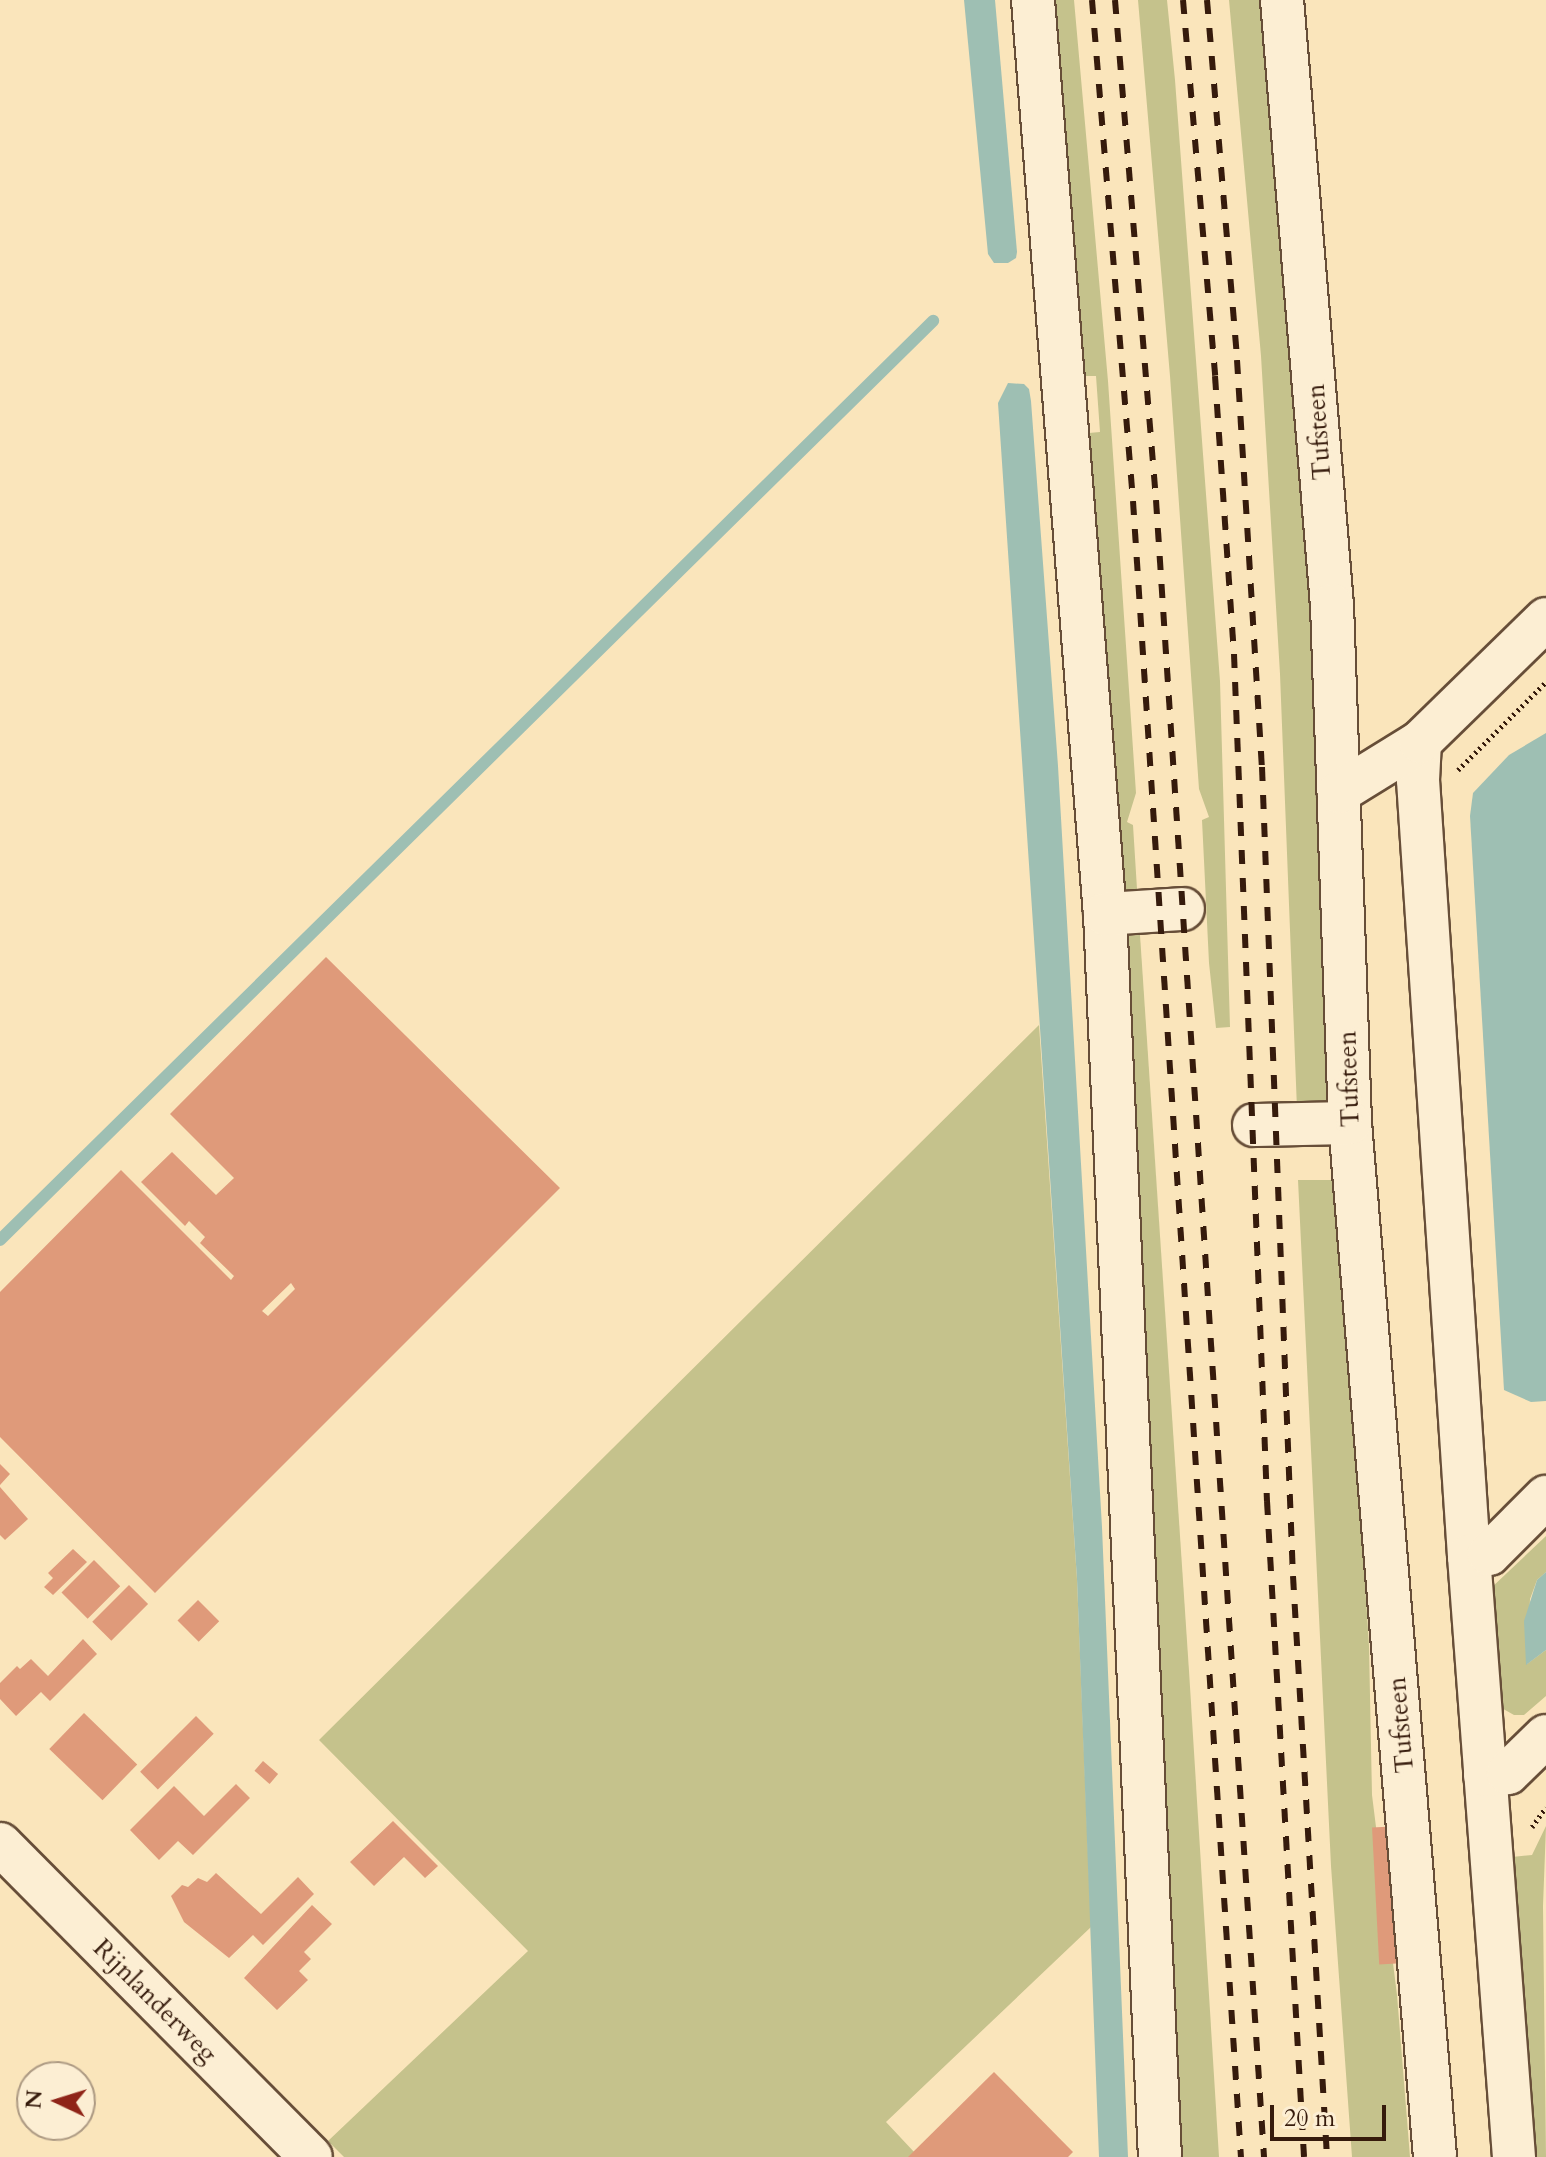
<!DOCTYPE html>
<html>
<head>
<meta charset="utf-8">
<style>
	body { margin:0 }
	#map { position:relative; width:1546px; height:2157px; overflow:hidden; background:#fae5bb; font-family:Cardo,serif }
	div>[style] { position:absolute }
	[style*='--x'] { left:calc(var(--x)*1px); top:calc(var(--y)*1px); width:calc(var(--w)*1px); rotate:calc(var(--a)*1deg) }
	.green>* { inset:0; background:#c5c28c }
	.water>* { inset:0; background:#9ebfb3 }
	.stream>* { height:12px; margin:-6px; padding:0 6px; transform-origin:6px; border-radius:6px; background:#9ebfb3 }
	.building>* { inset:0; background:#df9a7a; transform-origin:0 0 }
	.path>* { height:5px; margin-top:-2.5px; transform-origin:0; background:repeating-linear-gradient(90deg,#361b0c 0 2px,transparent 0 6px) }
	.roads { filter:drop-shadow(2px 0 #674e38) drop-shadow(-2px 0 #674e38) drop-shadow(0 2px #674e38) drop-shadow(0 -2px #674e38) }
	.minor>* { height:42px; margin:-21px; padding:0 21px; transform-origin:21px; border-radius:21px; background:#fceed3 }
	.rail>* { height:6px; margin-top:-3px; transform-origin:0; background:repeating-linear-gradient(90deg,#361b0c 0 14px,transparent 0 28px) }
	span { translate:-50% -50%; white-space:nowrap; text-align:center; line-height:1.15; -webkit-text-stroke:7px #fceed3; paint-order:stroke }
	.street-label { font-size:26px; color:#361b0c }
	.north { position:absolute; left:16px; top:2061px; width:80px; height:80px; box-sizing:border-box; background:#fceed3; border:2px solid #ad9a83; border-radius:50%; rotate:274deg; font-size:22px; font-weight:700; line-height:32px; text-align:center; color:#361b0c }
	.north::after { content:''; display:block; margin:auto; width:28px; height:36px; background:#8f2418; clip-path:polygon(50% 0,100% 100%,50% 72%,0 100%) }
	.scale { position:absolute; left:1270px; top:2105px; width:116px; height:36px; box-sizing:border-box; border:4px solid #361b0c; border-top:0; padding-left:10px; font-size:24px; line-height:28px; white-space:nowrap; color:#361b0c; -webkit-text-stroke:6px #fceed3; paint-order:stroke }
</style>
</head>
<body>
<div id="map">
	<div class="green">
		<div style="clip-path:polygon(1044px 0,1074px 0,1108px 381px,1136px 793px,1127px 822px,1133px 825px,1137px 889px,1114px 891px,1078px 434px,1100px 432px,1096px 376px,1073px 376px)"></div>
		<div style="clip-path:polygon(1138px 0,1167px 0,1175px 80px,1220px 681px,1230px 1027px,1216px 1028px,1209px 963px,1202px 820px,1209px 817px,1199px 789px,1170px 376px)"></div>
		<div style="clip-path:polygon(1229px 0,1266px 0,1296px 355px,1322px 755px,1336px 1108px,1297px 1109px,1280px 674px,1261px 356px)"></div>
		<div style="clip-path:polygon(1140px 935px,1189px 1671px,1219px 2157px,1170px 2157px,1117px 936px)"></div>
		<div style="clip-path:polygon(1039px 1025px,1077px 1579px,1091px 1927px,886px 2122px,915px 2153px,910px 2157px,344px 2157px,328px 2141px,528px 1951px,319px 1740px)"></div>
		<div style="clip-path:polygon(1337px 1139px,1369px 1646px,1372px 1795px,1397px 1995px,1410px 2157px,1352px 2157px,1331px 1866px,1298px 1180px,1332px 1180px,1331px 1140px)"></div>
		<div style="clip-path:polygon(1546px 1536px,1546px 1572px,1537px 1580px,1530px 1599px,1527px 1664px,1546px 1650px,1546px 1696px,1524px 1715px,1514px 1715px,1498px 1706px,1490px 1589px)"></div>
		<div style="clip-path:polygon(1546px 1826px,1543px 1906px,1546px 2157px,1535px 2157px,1512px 1857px,1532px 1855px)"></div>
	</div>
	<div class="water">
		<div style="clip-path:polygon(964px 0,995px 0,1017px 252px,1016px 258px,1008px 263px,994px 263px,988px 254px)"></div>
		<div style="clip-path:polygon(1008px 383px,1024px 384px,1029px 389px,1031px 401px,1058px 766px,1102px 1527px,1128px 2157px,1099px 2157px,1077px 1579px,998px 403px)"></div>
		<div style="clip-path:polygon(1546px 733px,1546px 1401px,1531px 1402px,1504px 1390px,1470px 816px,1473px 793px,1509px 755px)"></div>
		<div style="clip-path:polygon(1546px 1572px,1546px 1650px,1526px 1665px,1524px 1621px,1537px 1580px)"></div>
	</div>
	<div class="stream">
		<div style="--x:0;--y:1240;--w:1310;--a:-44.57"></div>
	</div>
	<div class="building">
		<div style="clip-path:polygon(evenodd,326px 957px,560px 1188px,155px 1593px,0 1437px,0 1292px,121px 1170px,231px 1280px,234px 1276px,200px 1243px,205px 1237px,189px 1221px,185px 1226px,141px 1182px,172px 1152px,216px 1195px,234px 1178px,170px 1114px,326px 957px,291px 1283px,295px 1289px,268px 1316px,262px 1311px,291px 1283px)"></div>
		<div style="clip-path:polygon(0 1464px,10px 1474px,0 1485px)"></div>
		<div style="clip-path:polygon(0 1487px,28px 1519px,5px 1540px,0 1535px)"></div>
		<div style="clip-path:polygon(73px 1549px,87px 1562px,53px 1595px,44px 1587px,53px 1578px,48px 1573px)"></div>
		<div style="left:94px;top:1560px;width:37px;height:46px;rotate:45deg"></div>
		<div style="left:129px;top:1585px;width:27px;height:52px;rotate:45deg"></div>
		<div style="left:198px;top:1600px;width:30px;height:29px;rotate:45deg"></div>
		<div style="clip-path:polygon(83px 1639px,97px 1654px,50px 1701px,41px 1692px,16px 1716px,0 1699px,0 1683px,17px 1666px,20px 1669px,31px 1659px,48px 1676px)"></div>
		<div style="left:84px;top:1713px;width:74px;height:50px;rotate:44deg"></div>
		<div style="left:196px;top:1716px;width:25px;height:79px;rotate:45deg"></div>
		<div style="left:263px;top:1761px;width:20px;height:13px;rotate:41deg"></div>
		<div style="clip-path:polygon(236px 1784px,250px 1798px,193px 1855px,178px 1841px,159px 1860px,130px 1830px,174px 1786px,204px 1816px)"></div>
		<div style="clip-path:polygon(393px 1821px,438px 1866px,425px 1878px,404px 1857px,374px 1886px,350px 1862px)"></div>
		<div style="left:1402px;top:1826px;width:137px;height:30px;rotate:87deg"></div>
		<div style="clip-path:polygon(216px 1873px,261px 1914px,298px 1877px,314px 1894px,263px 1945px,253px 1935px,229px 1958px,184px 1922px,171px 1896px,182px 1885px,188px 1887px,198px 1878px,207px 1882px)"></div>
		<div style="clip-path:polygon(312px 1905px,332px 1924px,304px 1952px,311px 1959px,299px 1971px,308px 1980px,277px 2010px,244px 1978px)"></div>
		<div style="clip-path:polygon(994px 2072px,1073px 2152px,1068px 2157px,908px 2157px)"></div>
	</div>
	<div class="path">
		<div style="--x:1458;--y:770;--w:124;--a:-45"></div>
		<div style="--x:1532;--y:1827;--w:24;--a:-55"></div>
	</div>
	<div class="roads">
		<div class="minor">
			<div style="--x:1033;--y:0;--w:917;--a:85.5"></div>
			<div style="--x:1105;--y:914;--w:1244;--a:87.47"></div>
			<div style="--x:1282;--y:0;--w:607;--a:85.28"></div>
			<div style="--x:1332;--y:605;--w:518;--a:88.01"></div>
			<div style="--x:1350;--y:1123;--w:1037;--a:85.3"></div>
			<div style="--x:1420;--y:742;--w:38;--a:93"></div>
			<div style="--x:1418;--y:780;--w:778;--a:86.24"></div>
			<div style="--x:1469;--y:1556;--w:603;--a:85.72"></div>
			<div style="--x:1339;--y:792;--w:95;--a:-31.7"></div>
			<div style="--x:1420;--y:742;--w:176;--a:-44.3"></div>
			<div style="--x:1105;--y:914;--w:78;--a:-3.7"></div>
			<div style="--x:1254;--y:1125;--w:96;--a:-1.2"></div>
			<div style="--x:1469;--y:1556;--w:20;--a:-6"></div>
			<div style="--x:1489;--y:1554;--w:81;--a:-45"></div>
			<div style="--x:1485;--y:1775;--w:23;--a:-5"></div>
			<div style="--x:1508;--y:1773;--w:53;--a:-44.2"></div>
			<div style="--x:0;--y:1844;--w:441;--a:45.2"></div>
		</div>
	</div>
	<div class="rail">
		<div style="--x:1092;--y:0;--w:503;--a:85.32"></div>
		<div style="--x:1133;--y:501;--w:1660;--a:86.27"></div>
		<div style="--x:1115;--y:0;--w:502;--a:85.31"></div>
		<div style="--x:1156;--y:500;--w:1661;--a:86.27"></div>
		<div style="--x:1183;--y:0;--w:377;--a:85.1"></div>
		<div style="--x:1215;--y:376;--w:279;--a:86.1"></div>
		<div style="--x:1234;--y:654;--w:848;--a:87.77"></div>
		<div style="--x:1267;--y:1501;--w:657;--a:86.77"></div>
		<div style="--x:1207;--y:0;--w:361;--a:85.2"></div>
		<div style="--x:1237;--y:360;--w:408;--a:86.5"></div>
		<div style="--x:1262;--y:767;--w:810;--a:87.81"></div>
		<div style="--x:1293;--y:1576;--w:582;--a:86.65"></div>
	</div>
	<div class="street-label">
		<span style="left:1319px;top:432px;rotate:-94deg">Tufsteen</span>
		<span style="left:1349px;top:1079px;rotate:-92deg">Tufsteen</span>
		<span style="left:1401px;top:1725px;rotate:-95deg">Tufsteen</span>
		<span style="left:155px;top:2001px;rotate:45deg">Rijnlanderweg</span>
	</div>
	<div class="north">N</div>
	<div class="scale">20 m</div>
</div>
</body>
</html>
